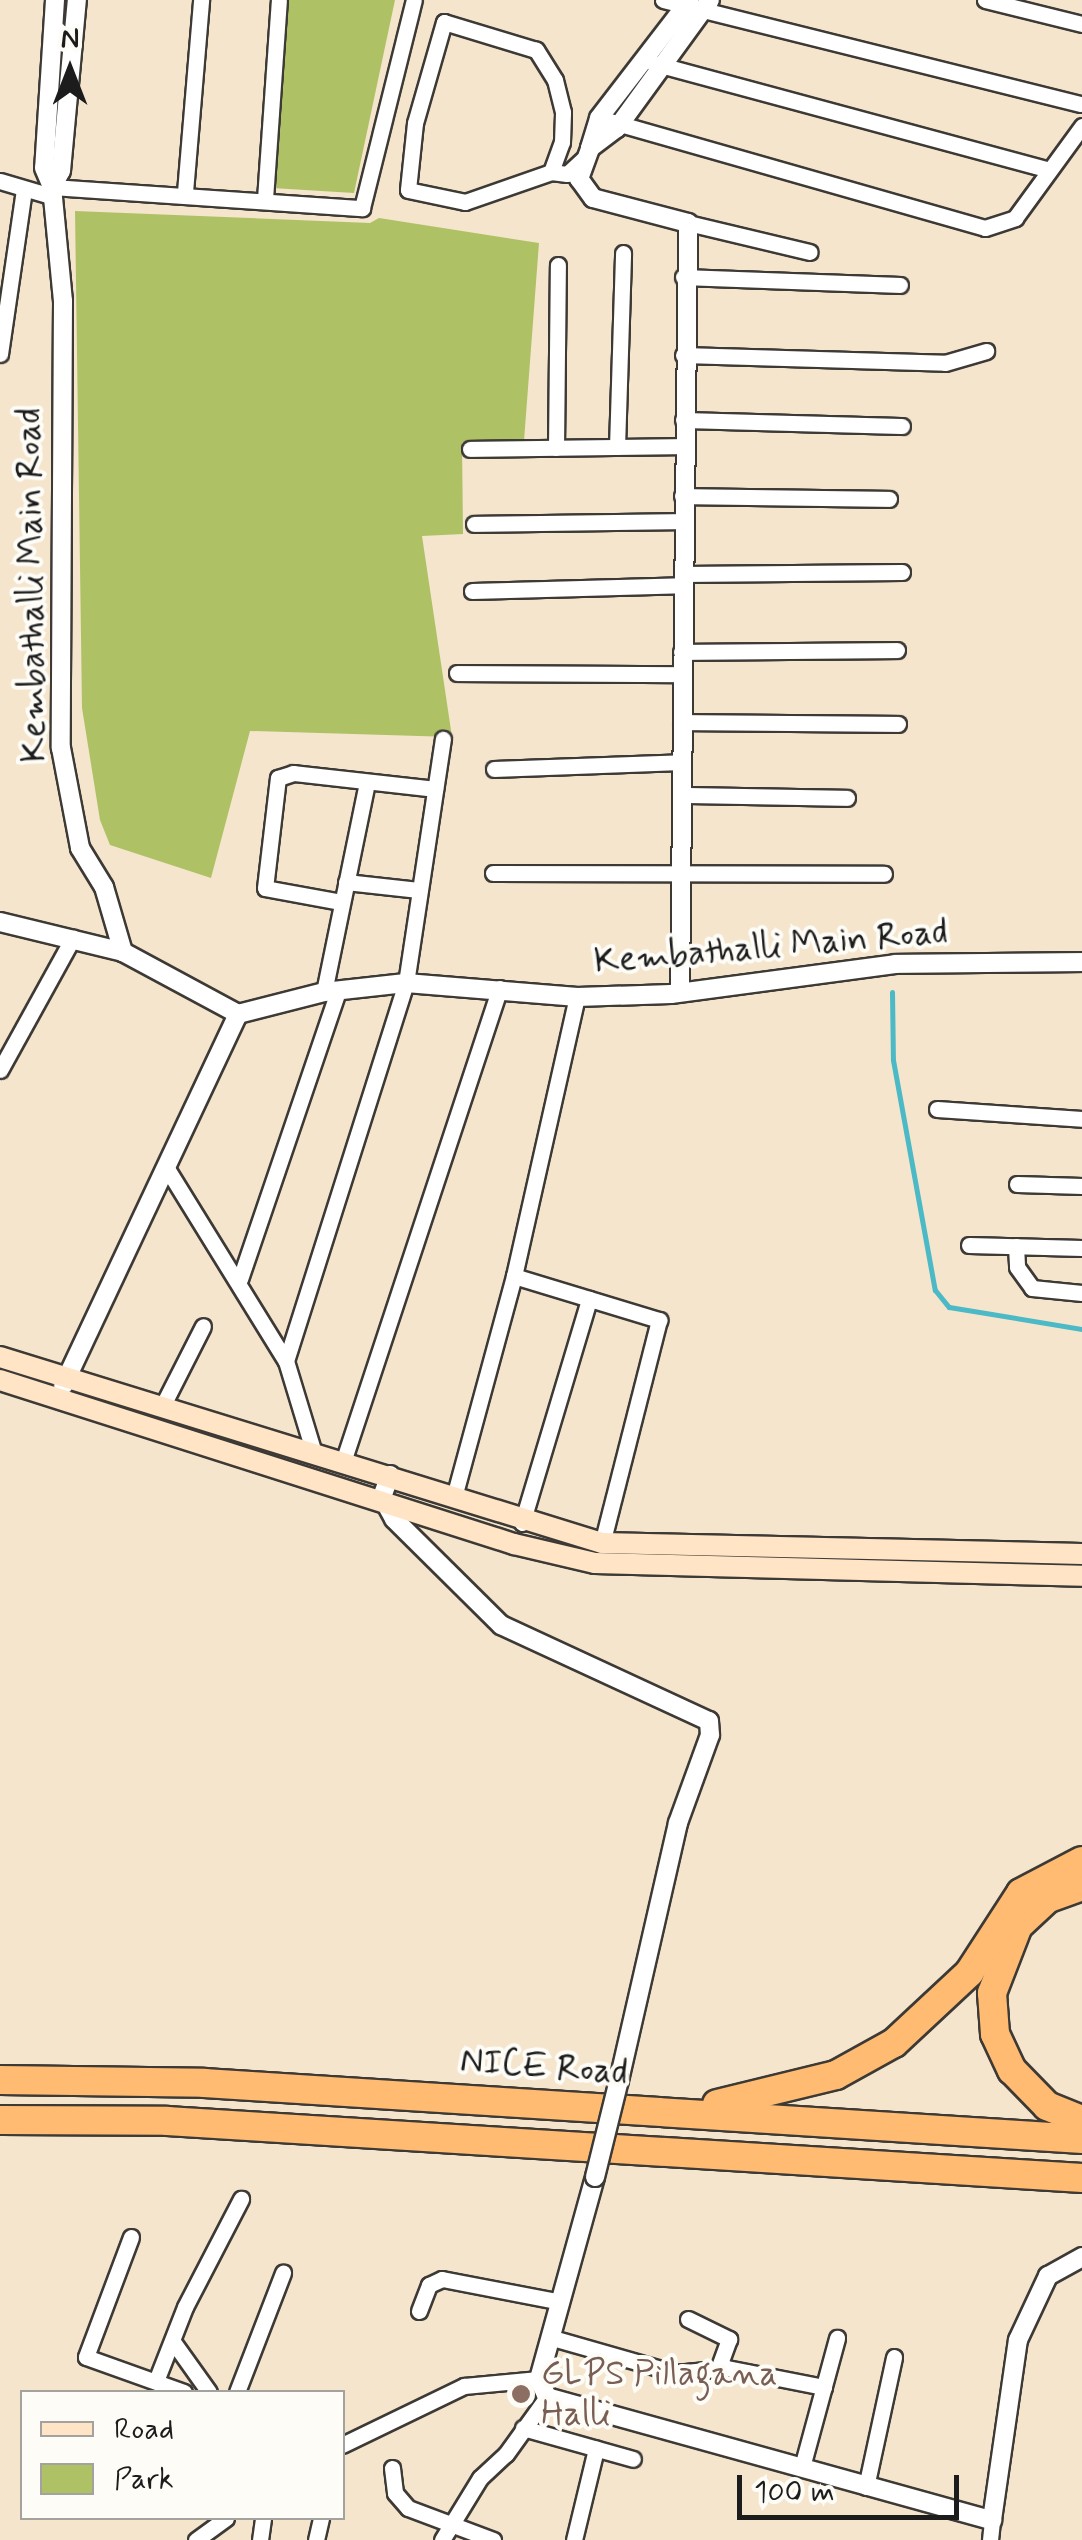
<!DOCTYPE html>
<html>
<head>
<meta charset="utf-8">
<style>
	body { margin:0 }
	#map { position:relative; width:1082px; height:2540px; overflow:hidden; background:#f5e5cc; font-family:Mynerve,sans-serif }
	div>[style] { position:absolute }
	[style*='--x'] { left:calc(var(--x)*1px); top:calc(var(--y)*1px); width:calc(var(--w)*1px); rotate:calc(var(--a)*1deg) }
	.green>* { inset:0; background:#aec265 }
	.stream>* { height:5px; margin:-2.5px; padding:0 2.5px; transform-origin:2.5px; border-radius:2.5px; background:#4bb9c6 }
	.roads { filter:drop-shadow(2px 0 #3d3a36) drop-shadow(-2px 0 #3d3a36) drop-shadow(0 2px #3d3a36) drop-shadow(0 -2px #3d3a36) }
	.minor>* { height:15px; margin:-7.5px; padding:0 7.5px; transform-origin:7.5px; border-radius:7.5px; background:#fff }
	.tertiary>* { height:18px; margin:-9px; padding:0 9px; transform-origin:9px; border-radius:9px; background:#fff }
	.secondary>* { height:20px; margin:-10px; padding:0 10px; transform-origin:10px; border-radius:10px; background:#ffe4c6 }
	.motorway>* { height:28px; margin:-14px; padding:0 14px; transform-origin:14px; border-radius:14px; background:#febb71 }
	.bridges { filter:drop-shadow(2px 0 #3d3a36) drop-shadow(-2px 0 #3d3a36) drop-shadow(0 2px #3d3a36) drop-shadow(0 -2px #3d3a36) }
	.tertiary-bridge>* { height:18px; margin:-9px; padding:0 9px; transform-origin:9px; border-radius:9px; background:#fff }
	.dots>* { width:28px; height:28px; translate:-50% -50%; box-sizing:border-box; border:5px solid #fdfcf7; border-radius:50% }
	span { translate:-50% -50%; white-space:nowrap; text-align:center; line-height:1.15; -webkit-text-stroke:8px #fdfcf7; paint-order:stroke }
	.street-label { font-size:35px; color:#1c1c1c }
	.education-label { font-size:35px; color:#785e54 }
	.left { translate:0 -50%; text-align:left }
	.legend { position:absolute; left:20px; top:2390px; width:325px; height:130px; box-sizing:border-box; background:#fdfcf7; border:2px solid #a3a29f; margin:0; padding:12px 18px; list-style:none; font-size:30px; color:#1c1c1c }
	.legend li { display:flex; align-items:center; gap:20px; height:50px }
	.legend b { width:50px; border:2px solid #a3a29f }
	.north { position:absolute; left:20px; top:20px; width:100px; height:100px; -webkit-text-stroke:8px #fdfcf7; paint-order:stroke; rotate:0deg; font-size:28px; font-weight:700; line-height:40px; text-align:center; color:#1c1c1c }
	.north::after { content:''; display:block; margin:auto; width:35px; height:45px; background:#1c1c1c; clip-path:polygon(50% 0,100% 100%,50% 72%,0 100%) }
	.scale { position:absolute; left:737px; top:2475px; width:222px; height:45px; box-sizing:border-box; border:5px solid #1c1c1c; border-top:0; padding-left:12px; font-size:30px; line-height:35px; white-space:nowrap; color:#1c1c1c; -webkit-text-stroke:8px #fdfcf7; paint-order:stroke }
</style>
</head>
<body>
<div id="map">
	<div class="green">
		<div style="clip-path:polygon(286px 0,395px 0,354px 193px,272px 188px)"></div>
		<div style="clip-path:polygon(75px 211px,370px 223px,379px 218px,539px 243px,524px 441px,462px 442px,463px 534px,422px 536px,452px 737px,250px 731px,211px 878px,110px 845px,100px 820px,82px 708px)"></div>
	</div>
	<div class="stream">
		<div style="--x:892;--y:992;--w:68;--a:89.2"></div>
		<div style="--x:893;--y:1060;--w:234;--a:79.7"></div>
		<div style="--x:935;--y:1290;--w:22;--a:51"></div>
		<div style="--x:949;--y:1307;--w:135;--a:9.4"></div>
	</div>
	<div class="roads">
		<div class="minor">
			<div style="--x:663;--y:0;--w:430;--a:14"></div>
			<div style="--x:985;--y:0;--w:100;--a:13.9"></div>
			<div style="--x:653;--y:63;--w:410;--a:15.1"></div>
			<div style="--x:599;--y:118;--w:401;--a:15.9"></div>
			<div style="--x:985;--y:228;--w:32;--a:-18"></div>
			<div style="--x:1015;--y:218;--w:114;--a:-53.9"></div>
			<div style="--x:551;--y:172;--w:32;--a:-70"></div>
			<div style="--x:562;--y:142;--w:30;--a:-88"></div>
			<div style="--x:563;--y:112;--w:33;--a:-104"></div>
			<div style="--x:555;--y:80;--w:36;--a:-122"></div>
			<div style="--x:536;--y:50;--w:96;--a:-163.1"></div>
			<div style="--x:444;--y:22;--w:105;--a:106"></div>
			<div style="--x:415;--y:123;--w:67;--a:96"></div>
			<div style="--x:408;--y:190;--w:58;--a:11.9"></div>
			<div style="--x:465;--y:202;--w:91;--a:-19.2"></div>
			<div style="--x:551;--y:172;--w:16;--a:7"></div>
			<div style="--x:567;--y:174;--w:21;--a:-43"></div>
			<div style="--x:0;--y:181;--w:53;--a:16.4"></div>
			<div style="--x:52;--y:187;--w:311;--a:3.9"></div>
			<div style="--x:362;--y:208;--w:214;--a:-76"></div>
			<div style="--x:185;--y:192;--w:193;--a:-85.2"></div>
			<div style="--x:265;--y:199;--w:199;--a:-86"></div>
			<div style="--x:688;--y:223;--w:125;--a:13.4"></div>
			<div style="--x:683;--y:277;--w:217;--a:2.1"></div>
			<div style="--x:0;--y:354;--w:167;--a:-81.7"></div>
			<div style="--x:683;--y:355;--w:262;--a:1.7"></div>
			<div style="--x:945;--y:363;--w:43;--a:-16.3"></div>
			<div style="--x:683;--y:420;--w:219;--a:1.6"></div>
			<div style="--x:617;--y:447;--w:194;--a:-88.2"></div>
			<div style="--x:556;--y:448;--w:183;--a:-89.4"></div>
			<div style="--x:470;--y:449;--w:213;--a:-0.8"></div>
			<div style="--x:682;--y:496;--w:207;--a:0.8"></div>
			<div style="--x:474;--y:524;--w:208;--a:-0.8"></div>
			<div style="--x:682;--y:574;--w:220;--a:-0.5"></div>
			<div style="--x:472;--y:591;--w:210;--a:-1.6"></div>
			<div style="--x:681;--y:652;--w:216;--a:-0.5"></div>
			<div style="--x:457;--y:673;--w:224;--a:0.3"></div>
			<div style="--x:681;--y:722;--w:217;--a:0.5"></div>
			<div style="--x:494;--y:769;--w:187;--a:-2.1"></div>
			<div style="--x:681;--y:795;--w:166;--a:1"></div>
			<div style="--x:493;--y:873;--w:391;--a:0.1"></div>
			<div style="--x:346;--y:882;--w:73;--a:6.3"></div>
			<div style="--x:341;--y:902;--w:77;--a:-169.6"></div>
			<div style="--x:265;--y:888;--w:111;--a:-83.3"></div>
			<div style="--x:278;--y:778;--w:16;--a:-18"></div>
			<div style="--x:293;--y:773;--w:143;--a:6.4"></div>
			<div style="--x:324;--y:992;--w:214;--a:-78.4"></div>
			<div style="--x:0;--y:1070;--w:151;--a:-61.1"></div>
			<div style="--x:937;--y:1109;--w:145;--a:3.9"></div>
			<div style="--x:166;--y:1167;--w:228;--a:58.3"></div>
			<div style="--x:286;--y:1361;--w:93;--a:73.1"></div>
			<div style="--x:1017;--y:1184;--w:65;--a:1.8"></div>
			<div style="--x:969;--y:1245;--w:113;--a:1.5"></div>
			<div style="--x:1016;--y:1246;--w:21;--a:87"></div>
			<div style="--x:1017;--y:1267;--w:26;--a:54"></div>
			<div style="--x:1032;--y:1288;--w:50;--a:5.7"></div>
			<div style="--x:514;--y:1276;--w:152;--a:16.9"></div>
			<div style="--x:659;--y:1320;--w:230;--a:104.3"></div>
			<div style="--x:240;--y:1279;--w:306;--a:-71.2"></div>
			<div style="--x:286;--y:1361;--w:397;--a:-72.4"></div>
			<div style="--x:406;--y:983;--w:247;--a:-81.4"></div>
			<div style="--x:164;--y:1403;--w:86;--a:-63.1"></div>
			<div style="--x:344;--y:1459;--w:496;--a:-71.7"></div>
			<div style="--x:454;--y:1497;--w:229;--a:-74.8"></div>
			<div style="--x:514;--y:1276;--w:286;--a:-77.3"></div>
			<div style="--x:522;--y:1523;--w:234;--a:-73.3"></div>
			<div style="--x:131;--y:2237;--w:128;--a:110.6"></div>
			<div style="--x:86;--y:2357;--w:104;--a:19.7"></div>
			<div style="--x:419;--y:2311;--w:28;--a:-69"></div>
			<div style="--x:429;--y:2285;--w:14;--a:-25"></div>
			<div style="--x:442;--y:2279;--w:121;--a:10.9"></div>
			<div style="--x:688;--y:2319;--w:46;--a:26"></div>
			<div style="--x:729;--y:2339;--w:33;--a:110"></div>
			<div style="--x:549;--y:2337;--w:131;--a:15.9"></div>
			<div style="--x:675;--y:2373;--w:52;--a:-5.5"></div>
			<div style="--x:727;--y:2368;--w:99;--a:11.1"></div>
			<div style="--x:174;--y:2343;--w:60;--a:54.5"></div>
			<div style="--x:156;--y:2381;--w:79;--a:-68.6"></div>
			<div style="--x:185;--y:2307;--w:122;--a:-62.6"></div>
			<div style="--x:237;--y:2392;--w:128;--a:-68.9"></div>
			<div style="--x:523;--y:2428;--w:114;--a:15.7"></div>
			<div style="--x:342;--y:2445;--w:136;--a:-25.8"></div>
			<div style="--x:464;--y:2386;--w:75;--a:-5.3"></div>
			<div style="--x:802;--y:2467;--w:134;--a:-74.8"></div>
			<div style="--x:392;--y:2468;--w:25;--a:83"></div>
			<div style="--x:395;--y:2493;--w:20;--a:49"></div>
			<div style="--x:408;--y:2508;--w:91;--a:20.6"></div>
			<div style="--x:866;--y:2487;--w:133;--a:-77.8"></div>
			<div style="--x:196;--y:2540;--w:37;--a:-36"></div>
			<div style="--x:260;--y:2540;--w:22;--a:-82"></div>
			<div style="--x:316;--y:2540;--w:23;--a:-77"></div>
			<div style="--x:442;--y:2540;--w:73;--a:-58.5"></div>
			<div style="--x:480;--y:2478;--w:35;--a:-43"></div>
			<div style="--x:506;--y:2454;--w:70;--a:-54.3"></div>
			<div style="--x:574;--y:2540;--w:94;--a:-76.4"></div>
			<div style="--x:990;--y:2540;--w:20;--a:-84"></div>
		</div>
		<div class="tertiary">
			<div style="--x:55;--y:0;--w:168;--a:93.7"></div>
			<div style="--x:44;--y:168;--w:21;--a:67"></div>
			<div style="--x:52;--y:187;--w:115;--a:84.5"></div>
			<div style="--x:63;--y:301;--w:447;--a:90.3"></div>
			<div style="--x:61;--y:748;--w:102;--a:79.2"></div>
			<div style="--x:80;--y:848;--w:46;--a:58.4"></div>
			<div style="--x:104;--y:887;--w:68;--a:73.7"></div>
			<div style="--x:590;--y:148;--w:31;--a:-73"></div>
			<div style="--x:599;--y:118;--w:149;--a:-52.4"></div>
			<div style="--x:52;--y:187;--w:18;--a:-61"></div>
			<div style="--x:61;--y:171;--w:172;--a:-84.7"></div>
			<div style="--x:0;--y:922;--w:127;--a:13.7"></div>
			<div style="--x:123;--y:952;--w:131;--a:28.3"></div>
			<div style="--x:238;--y:1014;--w:89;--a:-14.3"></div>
			<div style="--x:324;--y:992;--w:82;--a:-6.3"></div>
			<div style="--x:406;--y:983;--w:172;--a:4.7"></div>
			<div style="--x:577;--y:997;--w:94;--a:-1.8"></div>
			<div style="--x:671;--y:994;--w:226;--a:-7.6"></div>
			<div style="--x:895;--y:964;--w:187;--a:-0.6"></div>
			<div style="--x:680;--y:992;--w:769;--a:-89.4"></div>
			<div style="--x:688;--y:223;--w:98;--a:-165.3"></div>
			<div style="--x:593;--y:198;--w:24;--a:-126"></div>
			<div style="--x:579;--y:179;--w:33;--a:-70"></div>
			<div style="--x:590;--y:148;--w:34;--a:-37"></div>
			<div style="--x:617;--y:128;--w:158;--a:-54"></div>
			<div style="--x:63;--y:1386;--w:411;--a:-64.8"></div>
			<div style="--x:390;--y:1475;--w:23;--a:110"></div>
			<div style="--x:382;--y:1497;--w:25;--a:61"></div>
			<div style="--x:394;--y:1519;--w:151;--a:44.7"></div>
			<div style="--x:501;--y:1625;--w:229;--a:24.8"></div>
			<div style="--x:709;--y:1721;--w:14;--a:86"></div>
			<div style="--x:710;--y:1735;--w:94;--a:110"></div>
			<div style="--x:678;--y:1823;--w:264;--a:102.9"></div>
			<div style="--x:595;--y:2177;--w:210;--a:105.5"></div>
			<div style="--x:539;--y:2379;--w:20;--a:66"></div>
			<div style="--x:547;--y:2397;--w:462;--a:15.5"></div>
			<div style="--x:992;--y:2520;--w:182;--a:-81.8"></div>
			<div style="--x:1018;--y:2340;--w:71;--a:-64.9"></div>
			<div style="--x:1048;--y:2276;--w:39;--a:-29"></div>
		</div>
		<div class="secondary">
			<div style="--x:0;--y:1357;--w:630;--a:17.17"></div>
			<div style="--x:602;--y:1543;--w:480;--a:1.3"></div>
			<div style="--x:0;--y:1380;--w:540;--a:17.7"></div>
			<div style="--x:514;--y:1544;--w:83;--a:13.2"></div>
			<div style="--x:595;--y:1563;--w:487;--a:1.5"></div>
		</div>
		<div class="motorway">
			<div style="--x:1082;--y:1886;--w:37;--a:160"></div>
			<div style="--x:1047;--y:1899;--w:40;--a:137"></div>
			<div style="--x:1018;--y:1926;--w:72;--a:111.2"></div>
			<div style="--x:992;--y:1993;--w:41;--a:85.8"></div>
			<div style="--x:995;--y:2034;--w:40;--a:65"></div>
			<div style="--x:1012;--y:2070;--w:50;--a:45.8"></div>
			<div style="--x:1047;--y:2106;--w:38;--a:22"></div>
			<div style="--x:0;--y:2080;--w:204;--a:0.8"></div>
			<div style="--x:204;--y:2083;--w:880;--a:3.65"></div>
			<div style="--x:717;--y:2104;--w:122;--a:-13.7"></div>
			<div style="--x:836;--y:2075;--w:66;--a:-28.9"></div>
			<div style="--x:894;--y:2043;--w:103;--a:-43"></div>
			<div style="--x:969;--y:1973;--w:95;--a:-57"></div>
			<div style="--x:1021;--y:1893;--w:69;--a:-27.7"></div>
			<div style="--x:0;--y:2120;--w:167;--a:0.3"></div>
			<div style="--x:167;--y:2121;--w:917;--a:3.56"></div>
		</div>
	</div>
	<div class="bridges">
		<div class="tertiary-bridge">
			<div style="--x:595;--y:2177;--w:100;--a:-76.1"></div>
		</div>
	</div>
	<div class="dots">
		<div style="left:521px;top:2394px;background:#8d6e63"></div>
	</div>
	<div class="street-label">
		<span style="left:32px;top:585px;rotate:-91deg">Kembathalli Main Road</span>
		<span style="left:771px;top:947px;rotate:-5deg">Kembathalli Main Road</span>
		<span style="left:544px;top:2067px;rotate:4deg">NICE Road</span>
	</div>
	<div class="education-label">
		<span class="left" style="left:541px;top:2394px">GLPS Pillagana<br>Halli</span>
	</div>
	<ul class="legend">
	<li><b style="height:12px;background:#ffe4c6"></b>Road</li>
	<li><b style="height:28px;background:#aec265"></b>Park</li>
	</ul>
	<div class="north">N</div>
	<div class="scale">100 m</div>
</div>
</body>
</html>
